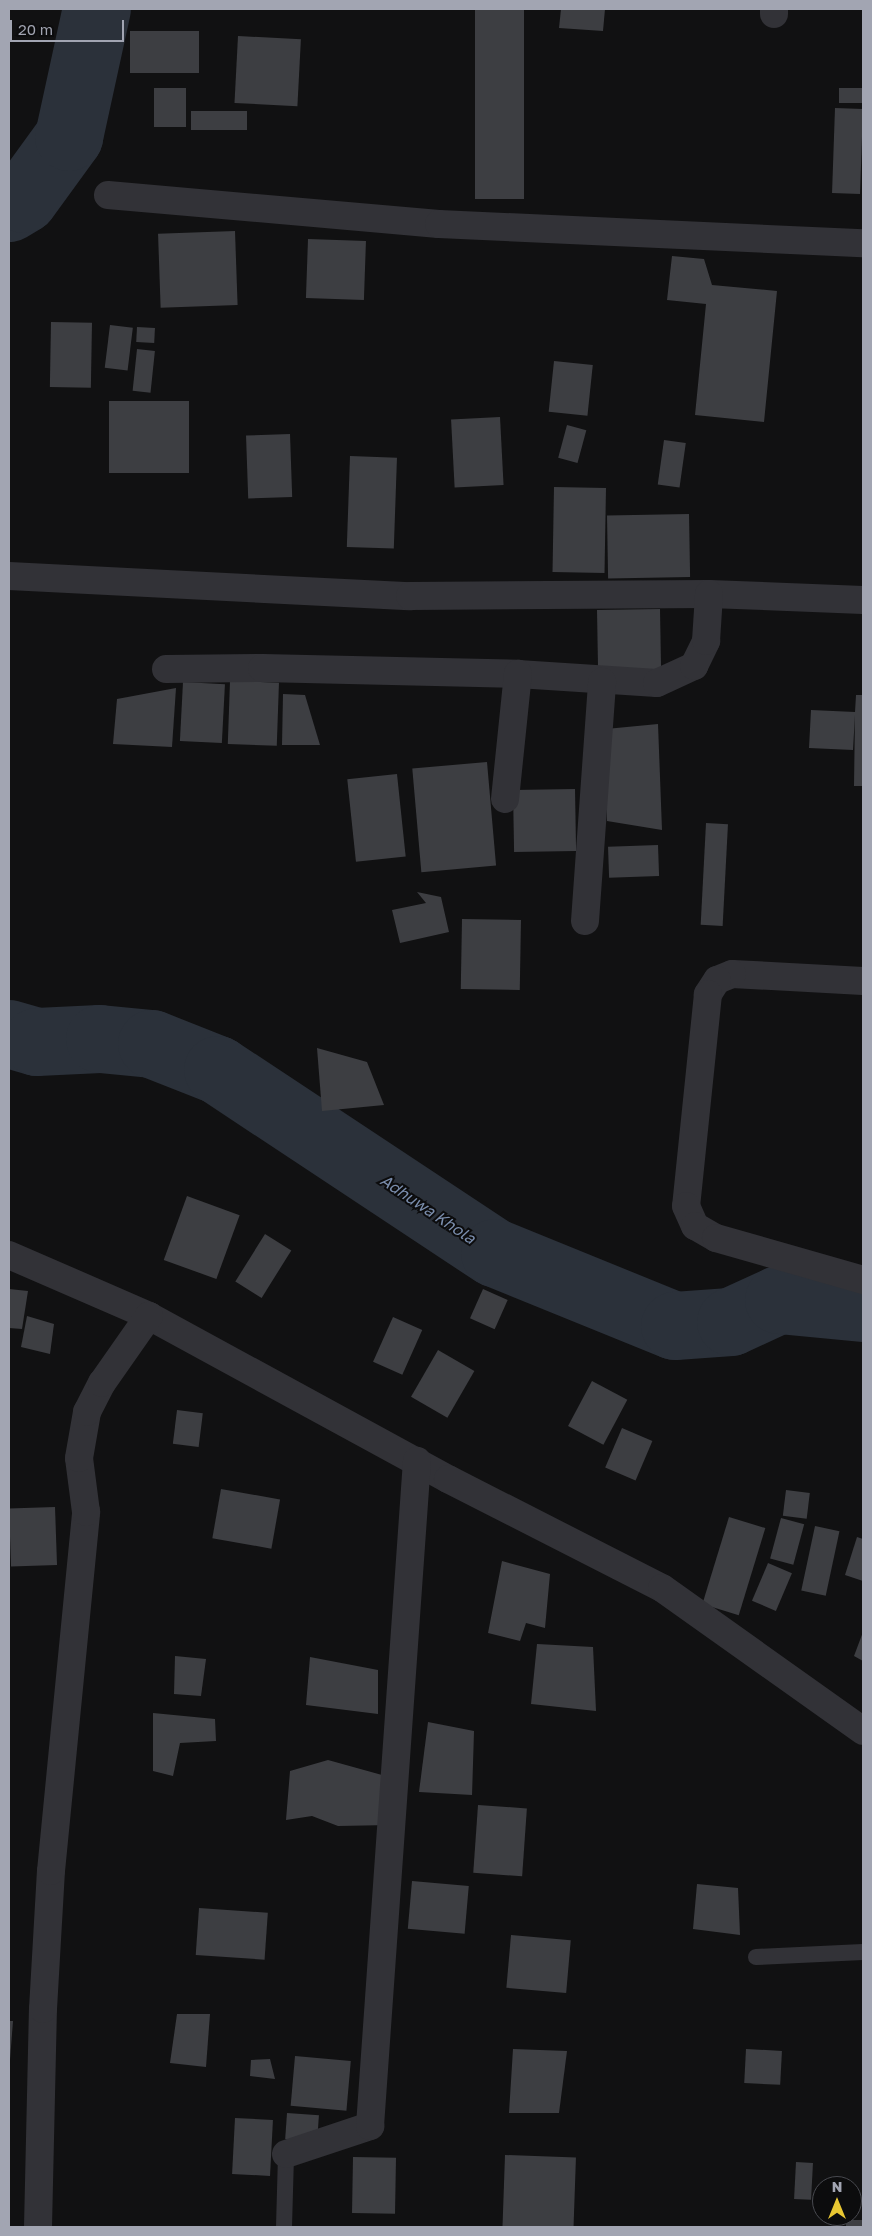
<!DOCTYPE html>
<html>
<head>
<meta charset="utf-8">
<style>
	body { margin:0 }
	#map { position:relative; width:872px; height:2236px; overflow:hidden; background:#111112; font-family:"Golos Text",sans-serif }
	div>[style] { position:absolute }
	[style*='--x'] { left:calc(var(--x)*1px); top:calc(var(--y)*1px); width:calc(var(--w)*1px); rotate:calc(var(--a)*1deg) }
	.river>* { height:68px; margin:-34px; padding:0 34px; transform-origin:34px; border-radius:34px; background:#2b313a }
	.building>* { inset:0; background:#3d3e42; transform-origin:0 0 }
	.lane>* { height:16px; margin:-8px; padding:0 8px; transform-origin:8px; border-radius:8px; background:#323237 }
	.street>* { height:28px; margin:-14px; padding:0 14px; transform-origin:14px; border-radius:14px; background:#323237 }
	span { translate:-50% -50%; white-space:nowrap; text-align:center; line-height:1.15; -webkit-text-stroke:4px #0c0c0d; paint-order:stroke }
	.water-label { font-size:16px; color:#7a8dac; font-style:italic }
	.frame { position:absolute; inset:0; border:10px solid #a2a5b2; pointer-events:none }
	.north { position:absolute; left:812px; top:2176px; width:50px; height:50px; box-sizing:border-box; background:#0c0c0d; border:1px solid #48494f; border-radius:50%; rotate:0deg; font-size:14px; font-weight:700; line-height:20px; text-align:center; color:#a2a5b2 }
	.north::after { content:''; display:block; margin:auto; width:18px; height:22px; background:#e8c732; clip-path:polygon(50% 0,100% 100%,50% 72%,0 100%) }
	.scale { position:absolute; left:10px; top:20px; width:114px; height:22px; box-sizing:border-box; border:2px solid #a2a5b2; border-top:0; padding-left:6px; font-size:15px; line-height:18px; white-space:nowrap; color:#a2a5b2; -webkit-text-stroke:4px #0c0c0d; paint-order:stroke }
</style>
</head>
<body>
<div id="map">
	<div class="river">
		<div style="--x:9;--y:208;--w:17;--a:-31"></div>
		<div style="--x:24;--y:199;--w:77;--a:-54"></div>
		<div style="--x:69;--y:137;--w:131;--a:-77.7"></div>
		<div style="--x:9;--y:1034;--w:29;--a:16"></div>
		<div style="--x:37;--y:1042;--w:63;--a:-2.7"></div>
		<div style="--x:100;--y:1039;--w:52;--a:5.5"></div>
		<div style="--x:152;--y:1044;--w:71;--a:21.5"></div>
		<div style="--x:218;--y:1070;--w:332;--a:33.5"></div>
		<div style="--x:495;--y:1253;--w:194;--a:22.1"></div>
		<div style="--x:675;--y:1326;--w:56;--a:-4.1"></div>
		<div style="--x:731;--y:1322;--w:53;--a:-24.6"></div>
		<div style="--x:779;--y:1300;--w:84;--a:5.4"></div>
	</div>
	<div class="building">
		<div style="left:475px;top:9px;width:49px;height:190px"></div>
		<div style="clip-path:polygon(561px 9px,605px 9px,603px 31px,559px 28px)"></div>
		<div style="left:130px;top:31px;width:69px;height:42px"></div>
		<div style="left:238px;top:36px;width:63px;height:67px;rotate:3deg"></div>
		<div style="left:154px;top:88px;width:32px;height:39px"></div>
		<div style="left:839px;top:88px;width:24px;height:15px"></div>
		<div style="left:835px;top:108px;width:28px;height:85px;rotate:2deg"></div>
		<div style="left:191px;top:111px;width:56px;height:19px"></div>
		<div style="left:235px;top:231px;width:74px;height:77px;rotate:88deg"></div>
		<div style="left:308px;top:239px;width:58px;height:59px;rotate:2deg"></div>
		<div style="clip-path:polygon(672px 256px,704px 259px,712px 285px,777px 291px,764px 422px,695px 415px,706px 304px,667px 300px)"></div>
		<div style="left:51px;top:322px;width:41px;height:65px;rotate:1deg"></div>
		<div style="left:110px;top:325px;width:23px;height:43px;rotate:7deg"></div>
		<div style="left:137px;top:327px;width:18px;height:15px;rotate:3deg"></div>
		<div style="left:137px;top:349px;width:18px;height:42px;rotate:6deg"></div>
		<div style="left:554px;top:361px;width:39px;height:51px;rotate:6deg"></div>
		<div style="left:109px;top:401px;width:80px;height:72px"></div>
		<div style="left:500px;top:417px;width:68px;height:49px;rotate:87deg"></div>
		<div style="left:567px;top:425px;width:20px;height:34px;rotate:15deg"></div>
		<div style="left:290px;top:434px;width:63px;height:44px;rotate:88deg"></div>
		<div style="left:664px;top:440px;width:22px;height:45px;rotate:8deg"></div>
		<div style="left:350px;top:456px;width:47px;height:91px;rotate:2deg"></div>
		<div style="left:554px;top:487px;width:52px;height:85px;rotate:1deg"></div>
		<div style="left:689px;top:514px;width:63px;height:82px;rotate:89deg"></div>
		<div style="left:660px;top:609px;width:60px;height:63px;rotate:89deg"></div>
		<div style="left:230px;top:681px;width:49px;height:63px;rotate:2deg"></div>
		<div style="left:183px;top:682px;width:42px;height:59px;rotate:3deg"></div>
		<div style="clip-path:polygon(176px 688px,172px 747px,113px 744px,117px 699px)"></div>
		<div style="clip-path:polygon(283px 694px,305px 695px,320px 745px,282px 745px)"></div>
		<div style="clip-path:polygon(856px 695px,863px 695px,863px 786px,854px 786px,855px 715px,853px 750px,809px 748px,811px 710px,855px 712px)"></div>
		<div style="clip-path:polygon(658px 724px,662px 830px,607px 821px,606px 729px)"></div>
		<div style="left:487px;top:762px;width:104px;height:75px;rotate:85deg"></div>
		<div style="left:397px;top:774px;width:83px;height:50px;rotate:84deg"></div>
		<div style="left:575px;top:789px;width:62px;height:62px;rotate:89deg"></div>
		<div style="left:706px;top:823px;width:22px;height:102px;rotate:3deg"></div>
		<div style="left:658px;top:845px;width:31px;height:50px;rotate:88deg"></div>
		<div style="clip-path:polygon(417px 892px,441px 897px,449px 932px,400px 943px,392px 910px,426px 903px)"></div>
		<div style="left:462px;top:919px;width:59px;height:70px;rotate:1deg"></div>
		<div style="clip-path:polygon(317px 1048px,367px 1062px,384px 1105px,322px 1111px)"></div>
		<div style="left:187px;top:1196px;width:56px;height:68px;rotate:20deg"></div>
		<div style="left:265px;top:1234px;width:31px;height:56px;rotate:32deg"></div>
		<div style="clip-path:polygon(9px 1289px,28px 1291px,22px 1329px,9px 1328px)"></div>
		<div style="left:483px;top:1289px;width:27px;height:32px;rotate:24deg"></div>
		<div style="clip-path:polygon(27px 1316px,54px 1324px,50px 1354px,21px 1347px)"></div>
		<div style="left:393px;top:1317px;width:32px;height:49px;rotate:24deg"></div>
		<div style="left:438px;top:1350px;width:42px;height:54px;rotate:30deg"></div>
		<div style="left:592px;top:1381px;width:40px;height:51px;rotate:28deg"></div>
		<div style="left:177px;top:1410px;width:26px;height:34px;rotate:7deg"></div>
		<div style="left:622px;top:1428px;width:33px;height:43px;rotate:23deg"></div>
		<div style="left:221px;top:1489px;width:60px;height:50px;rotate:10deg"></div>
		<div style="left:786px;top:1490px;width:24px;height:26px;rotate:7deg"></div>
		<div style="left:55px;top:1507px;width:58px;height:46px;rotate:88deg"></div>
		<div style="left:729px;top:1517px;width:38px;height:91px;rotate:17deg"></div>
		<div style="left:781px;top:1518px;width:24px;height:42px;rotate:15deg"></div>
		<div style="left:815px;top:1526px;width:25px;height:66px;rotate:12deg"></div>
		<div style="clip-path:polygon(857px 1537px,863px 1539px,863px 1581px,845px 1575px)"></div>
		<div style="clip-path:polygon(502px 1561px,550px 1574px,545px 1628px,526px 1623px,520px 1641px,488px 1633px)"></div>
		<div style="left:768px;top:1563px;width:26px;height:41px;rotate:23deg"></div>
		<div style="clip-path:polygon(863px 1632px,863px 1661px,854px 1656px)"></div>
		<div style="clip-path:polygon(537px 1644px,593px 1647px,596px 1711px,531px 1704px)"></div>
		<div style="clip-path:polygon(175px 1656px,206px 1659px,201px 1696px,174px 1694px)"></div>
		<div style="clip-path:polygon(310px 1657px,378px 1670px,378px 1714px,306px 1705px)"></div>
		<div style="clip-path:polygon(153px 1713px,215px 1719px,216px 1741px,180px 1743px,173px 1776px,153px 1771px)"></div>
		<div style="clip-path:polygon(428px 1722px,474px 1731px,472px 1795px,419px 1792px)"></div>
		<div style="clip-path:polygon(328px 1760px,382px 1775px,390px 1825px,338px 1826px,312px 1816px,286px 1820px,290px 1771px)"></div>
		<div style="left:478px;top:1805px;width:49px;height:68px;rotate:4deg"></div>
		<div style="left:412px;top:1881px;width:57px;height:48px;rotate:5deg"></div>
		<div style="clip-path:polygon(697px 1884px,738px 1888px,740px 1935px,693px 1929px)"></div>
		<div style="left:199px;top:1908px;width:69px;height:47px;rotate:4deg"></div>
		<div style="left:511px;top:1935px;width:60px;height:53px;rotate:5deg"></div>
		<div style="clip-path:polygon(177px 2014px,210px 2014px,206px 2067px,170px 2063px)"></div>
		<div style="clip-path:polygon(9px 2021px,13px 2021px,10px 2060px,9px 2060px)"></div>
		<div style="clip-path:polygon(513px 2049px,567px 2051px,559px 2113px,509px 2113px)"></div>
		<div style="left:746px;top:2049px;width:36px;height:34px;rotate:3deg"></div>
		<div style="left:295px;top:2056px;width:56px;height:50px;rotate:5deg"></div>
		<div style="clip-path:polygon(270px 2059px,275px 2079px,250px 2076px,251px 2060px)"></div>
		<div style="left:287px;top:2113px;width:32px;height:26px;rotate:4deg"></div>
		<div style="left:235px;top:2118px;width:38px;height:56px;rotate:3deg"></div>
		<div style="left:505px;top:2155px;width:71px;height:72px;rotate:2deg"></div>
		<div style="left:353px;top:2157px;width:43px;height:56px;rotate:1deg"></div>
		<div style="left:796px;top:2162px;width:17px;height:37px;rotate:3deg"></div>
		<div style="left:846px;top:2220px;width:17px;height:7px"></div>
	</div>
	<div class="lane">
		<div style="--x:756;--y:1957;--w:107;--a:-2.7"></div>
		<div style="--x:284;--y:2227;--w:73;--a:-88.4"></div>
	</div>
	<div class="street">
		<div style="--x:774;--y:14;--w:5;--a:-90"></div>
		<div style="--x:108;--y:195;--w:332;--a:5"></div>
		<div style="--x:439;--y:224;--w:424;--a:2.6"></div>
		<div style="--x:9;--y:576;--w:401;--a:2.9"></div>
		<div style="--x:410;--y:596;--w:299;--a:-0.4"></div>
		<div style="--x:709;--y:594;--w:154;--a:2.2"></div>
		<div style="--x:166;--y:669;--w:96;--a:-0.6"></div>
		<div style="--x:262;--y:668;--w:256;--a:1.3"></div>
		<div style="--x:518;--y:674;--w:139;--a:3.7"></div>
		<div style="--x:657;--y:683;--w:41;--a:-24.7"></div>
		<div style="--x:694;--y:666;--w:28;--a:-64"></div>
		<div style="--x:706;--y:641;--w:47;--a:-86.3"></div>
		<div style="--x:505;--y:799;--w:126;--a:-84.1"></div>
		<div style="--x:585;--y:921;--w:240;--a:-85.9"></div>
		<div style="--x:863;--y:981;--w:131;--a:-176.9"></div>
		<div style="--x:732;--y:974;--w:16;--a:158"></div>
		<div style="--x:717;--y:980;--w:17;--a:123"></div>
		<div style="--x:708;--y:994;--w:213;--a:95.9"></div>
		<div style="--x:686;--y:1206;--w:22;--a:66"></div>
		<div style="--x:695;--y:1226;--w:24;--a:30"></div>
		<div style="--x:716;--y:1238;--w:153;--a:15.9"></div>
		<div style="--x:9;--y:1255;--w:153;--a:23.5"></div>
		<div style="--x:149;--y:1316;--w:341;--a:28.6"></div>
		<div style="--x:448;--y:1479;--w:240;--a:27"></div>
		<div style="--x:662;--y:1588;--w:247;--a:35.4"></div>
		<div style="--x:286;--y:2154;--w:89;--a:-18.4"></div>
		<div style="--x:370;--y:2126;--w:667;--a:-85.96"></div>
		<div style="--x:38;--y:2227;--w:218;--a:-88.7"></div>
		<div style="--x:43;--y:2009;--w:138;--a:-86.7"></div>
		<div style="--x:51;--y:1871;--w:361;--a:-84.4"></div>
		<div style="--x:86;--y:1512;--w:54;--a:-97.4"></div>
		<div style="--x:79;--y:1458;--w:47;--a:-80.1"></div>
		<div style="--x:87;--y:1412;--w:33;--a:-63"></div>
		<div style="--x:102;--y:1383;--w:82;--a:-55"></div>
	</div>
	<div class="water-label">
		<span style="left:428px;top:1209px;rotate:34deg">Adhuwa Khola</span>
	</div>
	<div class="frame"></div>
	<div class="north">N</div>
	<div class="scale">20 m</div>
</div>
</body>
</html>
